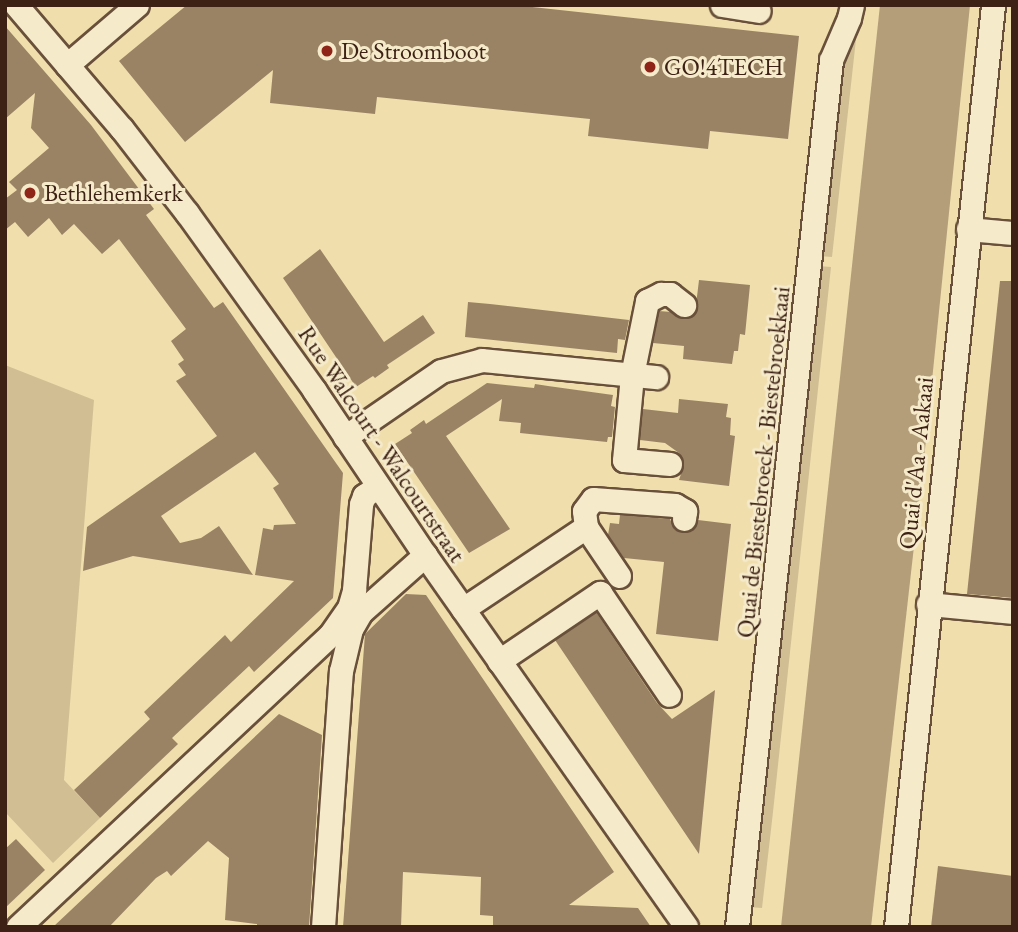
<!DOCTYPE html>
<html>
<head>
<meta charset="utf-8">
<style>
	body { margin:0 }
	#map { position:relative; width:1018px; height:932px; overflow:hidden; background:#f0dead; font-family:"EB Garamond",serif }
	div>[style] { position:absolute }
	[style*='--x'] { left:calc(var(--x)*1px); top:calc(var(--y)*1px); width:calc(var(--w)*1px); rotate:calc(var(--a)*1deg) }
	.green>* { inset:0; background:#d1be93 }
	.water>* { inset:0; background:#b39e79 }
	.building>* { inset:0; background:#9a8364 }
	.roads { filter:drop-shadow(2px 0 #69503a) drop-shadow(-2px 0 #69503a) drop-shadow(0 2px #69503a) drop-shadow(0 -2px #69503a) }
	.minor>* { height:23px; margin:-11.5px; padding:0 11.5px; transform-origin:11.5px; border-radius:11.5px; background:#f5eaca }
	.dots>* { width:19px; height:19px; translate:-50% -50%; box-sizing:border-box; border:4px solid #f5eaca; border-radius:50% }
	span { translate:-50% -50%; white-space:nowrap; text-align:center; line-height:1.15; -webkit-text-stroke:6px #f5eaca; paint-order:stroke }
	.poi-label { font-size:24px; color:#3c2114 }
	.left { translate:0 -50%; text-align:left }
	.street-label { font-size:24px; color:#3c2114 }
	.frame { position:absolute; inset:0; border:7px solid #3c2114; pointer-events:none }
</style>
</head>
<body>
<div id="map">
	<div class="green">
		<div style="clip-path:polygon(858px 21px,832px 257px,819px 256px,842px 54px)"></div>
		<div style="clip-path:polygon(818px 266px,831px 267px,773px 812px,762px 908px,749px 907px)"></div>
		<div style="clip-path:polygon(5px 365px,94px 400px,64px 780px,100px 818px,53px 863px,5px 812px)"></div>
	</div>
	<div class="water">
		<div style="clip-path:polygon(880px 5px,970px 5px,926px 440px,871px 927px,781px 927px)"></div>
	</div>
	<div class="building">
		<div style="clip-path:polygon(187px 5px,514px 5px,799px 36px,788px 139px,710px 131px,708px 149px,588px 136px,590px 119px,377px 97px,375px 114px,270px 103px,273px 70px,185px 142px,119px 61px)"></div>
		<div style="clip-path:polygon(5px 26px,91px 125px,154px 209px,146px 215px,214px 308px,223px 302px,343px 473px,333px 598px,254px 672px,249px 666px,172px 738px,178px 744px,100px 818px,74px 790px,150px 719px,144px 712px,184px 674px,225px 635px,231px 642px,294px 581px,255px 575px,263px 528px,273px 530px,274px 525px,296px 524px,273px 488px,279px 484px,255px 452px,161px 516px,180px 543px,201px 538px,219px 526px,253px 575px,133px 556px,83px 571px,87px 527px,217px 436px,176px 381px,186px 375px,178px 364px,184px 360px,171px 341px,186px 329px,119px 239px,102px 254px,74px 224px,62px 235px,49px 218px,28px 237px,15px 222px,5px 230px,5px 199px,17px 190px,9px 182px,49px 148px,31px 128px,35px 93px,5px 119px)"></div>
		<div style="clip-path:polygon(320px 249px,384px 342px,423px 315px,435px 333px,387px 365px,389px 368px,375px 378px,373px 376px,356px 387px,283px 278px)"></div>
		<div style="clip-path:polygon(699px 280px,750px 285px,745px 335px,740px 334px,738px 351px,734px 351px,732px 364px,683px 359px,684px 346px,653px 343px,659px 311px,671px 312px,683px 319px,695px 313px)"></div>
		<div style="clip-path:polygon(1000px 281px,1013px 281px,1013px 598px,967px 594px)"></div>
		<div style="clip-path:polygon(468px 302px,490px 304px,629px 320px,625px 340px,618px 339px,617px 353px,465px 337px)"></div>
		<div style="clip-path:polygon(487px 383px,534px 388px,535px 384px,548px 386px,613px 395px,611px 406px,615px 407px,612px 437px,608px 437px,607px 442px,520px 433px,521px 423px,499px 421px,502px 399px,446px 436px,510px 529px,469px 553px,395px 444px,412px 433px,410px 430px,424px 420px,426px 424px)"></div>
		<div style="clip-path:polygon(679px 399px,728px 404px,726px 417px,731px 418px,730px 435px,735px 436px,729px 486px,679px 480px,684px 465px,679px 453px,665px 443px,640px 440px,643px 409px,678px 413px)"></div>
		<div style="clip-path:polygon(620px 515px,670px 519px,675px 530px,683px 533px,695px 528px,698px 520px,731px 524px,718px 641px,656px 634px,664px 562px,624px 558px,608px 535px,610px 523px,619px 524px)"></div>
		<div style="clip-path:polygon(406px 594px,426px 595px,614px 872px,569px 905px,638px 908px,651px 927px,493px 927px,493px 916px,480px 915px,481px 877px,403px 872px,401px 927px,343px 927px,365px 634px)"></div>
		<div style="clip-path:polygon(596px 612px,657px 703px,672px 719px,715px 690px,699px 854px,555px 640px)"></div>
		<div style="clip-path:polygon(279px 714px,322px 735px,309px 927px,257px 927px,257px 924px,225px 920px,229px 858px,208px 841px,171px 876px,167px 871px,156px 878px,109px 927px,53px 927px)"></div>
		<div style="clip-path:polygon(16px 839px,45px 870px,5px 908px,5px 849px)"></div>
		<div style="clip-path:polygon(938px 866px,1013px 876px,1013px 927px,931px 927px)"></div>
	</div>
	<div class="roads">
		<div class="minor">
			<div style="--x:16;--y:5;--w:163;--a:49.5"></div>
			<div style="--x:122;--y:129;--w:106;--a:52.3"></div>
			<div style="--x:187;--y:213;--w:218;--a:54.3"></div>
			<div style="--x:314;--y:390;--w:199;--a:56.1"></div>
			<div style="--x:425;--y:555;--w:454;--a:54.9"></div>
			<div style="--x:722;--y:5;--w:37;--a:9"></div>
			<div style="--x:67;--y:65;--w:92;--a:-40.6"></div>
			<div style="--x:968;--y:229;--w:45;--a:5.1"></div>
			<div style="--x:345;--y:437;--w:116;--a:-34.5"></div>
			<div style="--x:441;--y:371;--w:42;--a:-15"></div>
			<div style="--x:482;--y:360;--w:175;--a:5.6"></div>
			<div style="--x:670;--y:464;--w:46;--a:-175"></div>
			<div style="--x:624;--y:460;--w:85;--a:-84.6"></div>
			<div style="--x:632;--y:375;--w:76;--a:-78.5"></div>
			<div style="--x:647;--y:301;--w:16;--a:-27"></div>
			<div style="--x:661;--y:294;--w:9;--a:0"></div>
			<div style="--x:670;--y:294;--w:18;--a:38"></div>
			<div style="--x:586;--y:527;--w:16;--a:-97"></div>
			<div style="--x:584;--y:511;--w:15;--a:-53"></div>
			<div style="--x:593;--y:499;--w:82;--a:4.2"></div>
			<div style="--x:675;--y:505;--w:12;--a:31"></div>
			<div style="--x:685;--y:511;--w:8;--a:97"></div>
			<div style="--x:928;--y:604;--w:85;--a:5.4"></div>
			<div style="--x:463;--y:609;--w:148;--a:-33.7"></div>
			<div style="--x:586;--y:527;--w:59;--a:56"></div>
			<div style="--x:499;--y:661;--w:122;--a:-34"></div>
			<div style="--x:600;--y:593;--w:123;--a:55.9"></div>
			<div style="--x:18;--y:927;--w:427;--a:-43.1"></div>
			<div style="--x:330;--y:635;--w:33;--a:-55"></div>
			<div style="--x:349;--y:608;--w:19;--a:-74"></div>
			<div style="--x:354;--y:590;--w:86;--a:-85.3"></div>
			<div style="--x:361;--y:504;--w:9;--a:-69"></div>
			<div style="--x:364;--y:496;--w:17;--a:-36"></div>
			<div style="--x:323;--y:927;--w:257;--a:-86"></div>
			<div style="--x:341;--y:671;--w:43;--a:-76.6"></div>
			<div style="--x:351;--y:629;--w:20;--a:-60"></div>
			<div style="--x:361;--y:612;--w:86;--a:-41.7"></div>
			<div style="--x:737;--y:927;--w:872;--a:-83.81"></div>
			<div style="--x:831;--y:60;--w:46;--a:-66.8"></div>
			<div style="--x:849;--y:18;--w:13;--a:-77"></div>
			<div style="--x:896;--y:927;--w:927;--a:-83.99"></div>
		</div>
	</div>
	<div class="dots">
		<div style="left:327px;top:51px;background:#8f2418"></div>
		<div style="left:650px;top:67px;background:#8f2418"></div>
		<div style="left:30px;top:193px;background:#8f2418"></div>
	</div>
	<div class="poi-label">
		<span class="left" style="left:341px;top:51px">De Stroomboot</span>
		<span class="left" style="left:664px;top:67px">GO!4TECH</span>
		<span class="left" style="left:44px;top:193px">Bethlehemkerk</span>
	</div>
	<div class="street-label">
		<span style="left:382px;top:444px;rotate:56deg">Rue Walcourt - Walcourtstraat</span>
		<span style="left:763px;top:462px;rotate:-84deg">Quai de Biestebroeck - Biestebroekkaai</span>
		<span style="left:916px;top:463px;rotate:-84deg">Quai d'Aa - Aakaai</span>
	</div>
	<div class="frame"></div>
</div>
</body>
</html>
